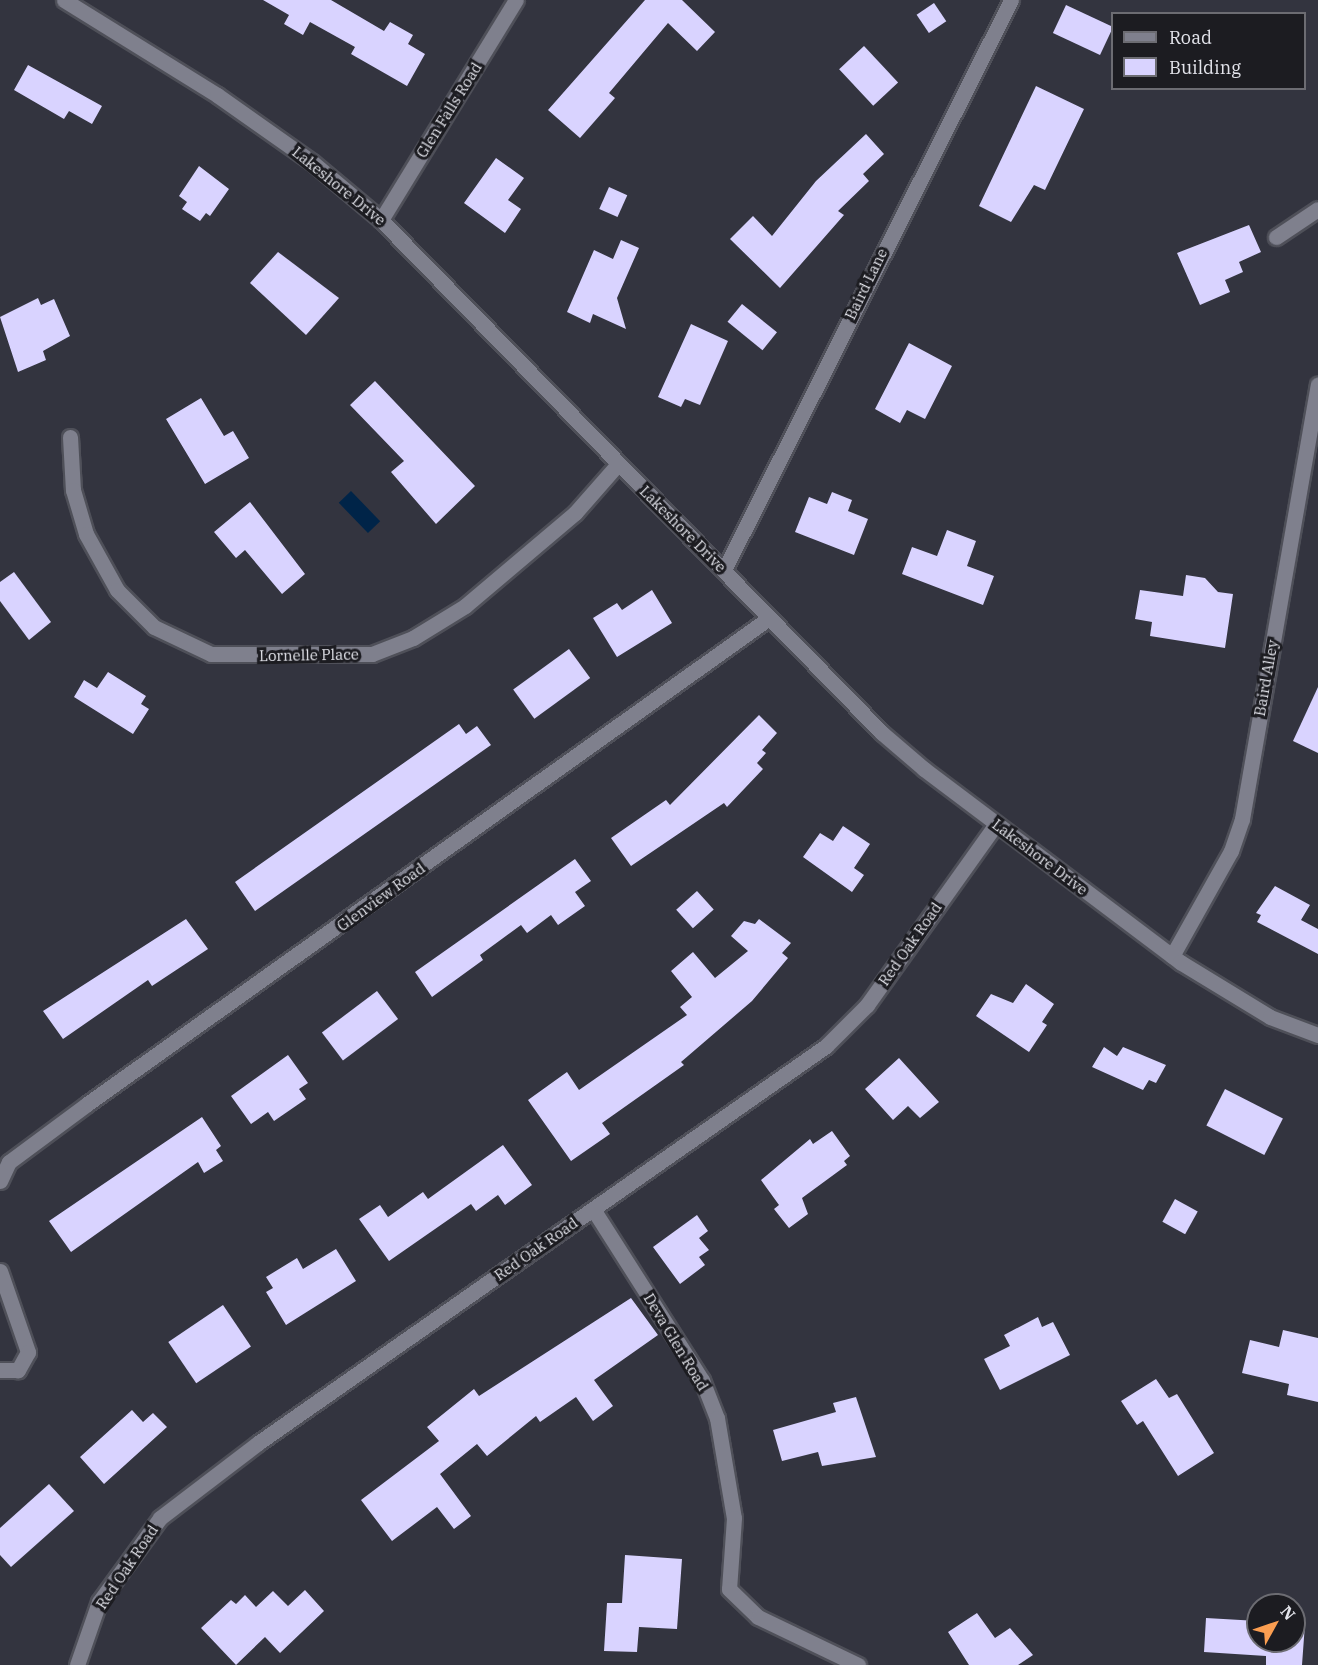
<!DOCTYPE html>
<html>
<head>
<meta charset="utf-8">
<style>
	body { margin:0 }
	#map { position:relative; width:1318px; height:1665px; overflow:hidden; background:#33343f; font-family:"IBM Plex Serif",serif }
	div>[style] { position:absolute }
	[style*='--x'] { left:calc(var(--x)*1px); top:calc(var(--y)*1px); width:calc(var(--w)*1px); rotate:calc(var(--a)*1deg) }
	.water>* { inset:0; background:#002448; transform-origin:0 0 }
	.building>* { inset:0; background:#d9d3ff; transform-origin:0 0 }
	.roads { filter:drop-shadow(2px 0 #4f5059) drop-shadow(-2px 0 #4f5059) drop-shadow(0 2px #4f5059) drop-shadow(0 -2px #4f5059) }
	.minor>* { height:15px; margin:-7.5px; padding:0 7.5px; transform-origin:7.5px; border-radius:7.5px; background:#7f808d }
	.tertiary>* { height:15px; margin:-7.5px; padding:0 7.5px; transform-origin:7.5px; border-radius:7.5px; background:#7f808d }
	span { translate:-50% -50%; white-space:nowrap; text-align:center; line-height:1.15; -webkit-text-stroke:6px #1c1c21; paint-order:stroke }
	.street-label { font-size:15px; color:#e3e4eb }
	.legend { position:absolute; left:1111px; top:12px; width:195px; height:78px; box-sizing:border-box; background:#1c1c21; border:2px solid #6c6c72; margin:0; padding:8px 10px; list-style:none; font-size:18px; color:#e3e4eb }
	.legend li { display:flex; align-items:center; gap:12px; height:30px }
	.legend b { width:30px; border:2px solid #6c6c72 }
	.north { position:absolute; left:1246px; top:1593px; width:60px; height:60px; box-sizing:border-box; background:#1c1c21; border:2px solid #6c6c72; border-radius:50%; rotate:50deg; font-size:16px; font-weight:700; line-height:24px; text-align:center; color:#e3e4eb }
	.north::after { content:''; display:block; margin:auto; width:21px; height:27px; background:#fb9e51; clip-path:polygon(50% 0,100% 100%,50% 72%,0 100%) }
</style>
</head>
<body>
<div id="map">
	<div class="water">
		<div style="left:351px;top:491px;width:42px;height:17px;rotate:46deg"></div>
	</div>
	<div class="building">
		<div style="clip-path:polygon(263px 0,331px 0,384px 31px,390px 22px,413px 35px,408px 44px,425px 54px,407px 86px,351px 54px,355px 47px,310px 22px,303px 35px,284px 24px,289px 15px)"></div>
		<div style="clip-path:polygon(645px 0,682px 0,715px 32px,697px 51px,668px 23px,609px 93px,615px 98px,580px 138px,548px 110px)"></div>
		<div style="left:934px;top:3px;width:22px;height:21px;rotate:56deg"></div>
		<div style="left:1066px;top:5px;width:52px;height:31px;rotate:25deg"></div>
		<div style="left:864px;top:46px;width:50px;height:34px;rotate:47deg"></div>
		<div style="clip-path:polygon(28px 65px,102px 106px,92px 124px,69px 111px,64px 119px,14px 90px)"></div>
		<div style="clip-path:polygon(1036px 86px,1084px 109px,1045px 190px,1034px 185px,1011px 222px,979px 206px)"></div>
		<div style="clip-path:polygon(866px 134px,884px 154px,863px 174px,869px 181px,838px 211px,844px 215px,780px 288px,730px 239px,753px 216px,772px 236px,816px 181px)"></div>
		<div style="clip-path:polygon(496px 158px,524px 178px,508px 200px,521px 209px,505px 233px,464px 203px)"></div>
		<div style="clip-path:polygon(199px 166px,229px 189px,210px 216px,206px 213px,200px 221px,182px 209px,187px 202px,179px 196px)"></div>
		<div style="left:609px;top:187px;width:20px;height:24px;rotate:24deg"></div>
		<div style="clip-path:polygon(1249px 225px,1261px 252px,1239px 262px,1243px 272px,1225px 280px,1230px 292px,1200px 305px,1177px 253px)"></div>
		<div style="clip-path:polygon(621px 240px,639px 248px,617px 298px,626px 329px,593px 314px,590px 323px,567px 312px,594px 250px,613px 259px)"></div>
		<div style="clip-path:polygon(278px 252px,339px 298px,306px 335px,250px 283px)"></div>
		<div style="clip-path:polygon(38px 298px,41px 305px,54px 299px,70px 336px,43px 351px,46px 360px,18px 372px,0 317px)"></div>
		<div style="left:742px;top:304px;width:45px;height:23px;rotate:39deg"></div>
		<div style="clip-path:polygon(691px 324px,728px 341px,700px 405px,685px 399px,681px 407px,658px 397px)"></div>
		<div style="clip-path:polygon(909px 343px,952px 366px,925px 419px,907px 410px,900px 423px,875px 409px)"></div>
		<div style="clip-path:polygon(375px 381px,475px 486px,436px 524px,391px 472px,404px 461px,350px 405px)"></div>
		<div style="clip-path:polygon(201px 398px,224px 436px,233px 431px,249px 458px,205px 484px,166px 419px)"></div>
		<div style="clip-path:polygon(832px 492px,852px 500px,848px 511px,868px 519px,854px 555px,795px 532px,809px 497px,827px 504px)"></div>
		<div style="clip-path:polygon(250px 502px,305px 574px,282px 594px,245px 550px,236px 558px,214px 532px)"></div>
		<div style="clip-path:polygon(947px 530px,976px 541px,967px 566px,994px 576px,983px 605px,902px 574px,912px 547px,937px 556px)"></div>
		<div style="clip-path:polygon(14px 572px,51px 622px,29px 640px,0 601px,0 582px)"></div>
		<div style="clip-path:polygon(1186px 575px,1205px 578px,1218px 592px,1233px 594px,1225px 648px,1150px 636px,1152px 622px,1135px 619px,1140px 590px,1183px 596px)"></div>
		<div style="clip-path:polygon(652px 590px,672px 623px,617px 657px,593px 618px,617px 603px,622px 610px)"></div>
		<div style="left:569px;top:649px;width:36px;height:69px;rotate:54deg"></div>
		<div style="clip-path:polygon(108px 672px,146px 696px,141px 704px,149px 709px,133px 734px,74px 697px,84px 680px,97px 688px)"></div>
		<div style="clip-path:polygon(1318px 687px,1318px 753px,1293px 741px)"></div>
		<div style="clip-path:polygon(759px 715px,777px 733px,762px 750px,766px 753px,757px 763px,763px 769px,727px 807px,724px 803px,631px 866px,611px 838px,666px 800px,670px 805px)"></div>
		<div style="clip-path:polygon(459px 724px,466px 734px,477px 726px,491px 745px,255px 911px,235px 882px)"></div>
		<div style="clip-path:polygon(843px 826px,870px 844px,854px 868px,864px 875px,852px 892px,803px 857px,820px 833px,833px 841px)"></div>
		<div style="clip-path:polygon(575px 859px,591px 881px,575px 892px,585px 906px,558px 925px,551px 915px,527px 933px,521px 925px,480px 955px,483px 960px,432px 997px,415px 972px)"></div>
		<div style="clip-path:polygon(1275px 886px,1310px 905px,1301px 920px,1318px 929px,1318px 954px,1257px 922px,1261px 915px,1256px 913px)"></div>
		<div style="left:697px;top:891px;width:25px;height:28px;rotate:48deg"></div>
		<div style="clip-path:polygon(186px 919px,208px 949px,152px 986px,148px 980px,63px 1039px,43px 1011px)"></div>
		<div style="clip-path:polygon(759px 919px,791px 943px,782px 953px,788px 958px,752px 1001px,681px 1062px,684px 1065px,602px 1123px,610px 1134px,571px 1161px,528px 1100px,567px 1072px,579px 1090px,687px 1015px,680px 1007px,692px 997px,671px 971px,693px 952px,715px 978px,748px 951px,731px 936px,744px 921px,755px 924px)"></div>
		<div style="clip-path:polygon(1026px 984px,1054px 1004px,1042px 1022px,1047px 1025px,1029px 1052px,976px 1016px,991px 994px,1013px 1003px)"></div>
		<div style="left:377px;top:991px;width:35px;height:69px;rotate:53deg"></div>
		<div style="clip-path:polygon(1104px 1047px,1117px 1056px,1123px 1047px,1166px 1065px,1156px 1083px,1149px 1080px,1143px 1090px,1092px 1067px)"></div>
		<div style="clip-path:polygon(288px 1055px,308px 1083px,299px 1089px,306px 1099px,274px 1121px,268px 1112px,251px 1124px,231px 1096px)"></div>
		<div style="clip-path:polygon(899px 1058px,939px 1102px,920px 1118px,908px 1106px,893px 1120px,865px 1089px)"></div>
		<div style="left:1225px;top:1089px;width:65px;height:41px;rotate:27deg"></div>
		<div style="clip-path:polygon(202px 1117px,221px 1146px,216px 1150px,223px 1161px,204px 1173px,198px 1162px,71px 1252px,49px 1221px)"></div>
		<div style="clip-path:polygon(832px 1131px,850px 1156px,844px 1161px,847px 1165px,802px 1198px,808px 1214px,789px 1228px,774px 1209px,779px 1205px,761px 1180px,810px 1139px,813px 1144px)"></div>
		<div style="clip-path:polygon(503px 1145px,532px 1185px,505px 1205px,498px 1195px,476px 1211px,471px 1204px,389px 1261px,359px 1219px,380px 1205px,388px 1217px,423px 1192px,428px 1199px)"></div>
		<div style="left:1175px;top:1199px;width:26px;height:26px;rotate:29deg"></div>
		<div style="clip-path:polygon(697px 1215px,708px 1231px,699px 1238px,709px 1250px,699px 1257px,705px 1265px,680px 1284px,653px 1247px)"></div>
		<div style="clip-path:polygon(336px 1249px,356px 1281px,286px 1325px,266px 1292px,273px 1288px,266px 1277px,297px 1258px,303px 1269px)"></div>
		<div style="clip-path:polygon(631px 1298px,658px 1335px,594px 1380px,613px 1406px,593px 1421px,576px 1397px,540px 1422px,536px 1416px,487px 1456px,477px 1444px,440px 1474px,471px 1516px,454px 1529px,437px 1507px,392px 1541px,361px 1500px,439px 1441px,427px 1427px,474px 1389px,479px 1396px)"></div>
		<div style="left:223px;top:1305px;width:50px;height:66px;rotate:56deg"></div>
		<div style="clip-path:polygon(1038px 1317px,1042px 1327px,1053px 1322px,1070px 1355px,1000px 1390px,984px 1359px,1010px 1346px,1004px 1335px)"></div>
		<div style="clip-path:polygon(1283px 1330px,1318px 1338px,1318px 1402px,1287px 1395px,1289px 1384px,1242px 1373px,1250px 1340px,1279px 1347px)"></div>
		<div style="clip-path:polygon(1156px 1379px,1169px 1398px,1177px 1394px,1214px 1453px,1178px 1476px,1143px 1421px,1137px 1425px,1121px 1401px)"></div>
		<div style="clip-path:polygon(856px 1397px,876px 1457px,822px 1466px,818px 1452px,782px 1461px,773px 1430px,836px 1412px,833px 1403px)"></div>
		<div style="clip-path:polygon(132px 1410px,143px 1422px,153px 1413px,167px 1427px,104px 1484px,80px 1457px)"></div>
		<div style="clip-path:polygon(49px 1484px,74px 1511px,11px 1567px,0 1555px,0 1528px)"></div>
		<div style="clip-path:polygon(625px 1555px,682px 1559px,677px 1629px,639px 1627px,637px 1652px,604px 1651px,607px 1603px,622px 1603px)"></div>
		<div style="clip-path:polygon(305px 1590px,324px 1611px,280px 1653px,265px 1637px,236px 1665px,201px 1628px,231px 1600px,236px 1604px,245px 1595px,256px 1607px,273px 1591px,288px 1606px)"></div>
		<div style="clip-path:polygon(1260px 1601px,1296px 1603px,1295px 1624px,1305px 1624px,1302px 1665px,1266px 1665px,1266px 1656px,1204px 1652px,1206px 1618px,1258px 1621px,1258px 1641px,1294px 1641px,1294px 1605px,1260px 1605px)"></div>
		<div style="clip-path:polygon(977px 1613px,995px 1638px,1010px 1628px,1033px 1655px,1018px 1665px,969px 1665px,948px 1632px)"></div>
	</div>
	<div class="roads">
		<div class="minor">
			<div style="--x:381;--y:220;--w:258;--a:-58.5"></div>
			<div style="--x:1276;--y:237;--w:50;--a:-33.7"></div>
			<div style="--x:70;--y:437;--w:53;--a:86.8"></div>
			<div style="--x:73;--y:490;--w:46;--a:73.5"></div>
			<div style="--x:86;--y:534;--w:64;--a:61"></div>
			<div style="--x:117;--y:590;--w:52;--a:45"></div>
			<div style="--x:154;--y:627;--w:63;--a:25.3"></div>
			<div style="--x:211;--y:654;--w:161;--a:0"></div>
			<div style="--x:372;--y:654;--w:44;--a:-21.3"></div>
			<div style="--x:413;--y:638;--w:61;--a:-31.6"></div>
			<div style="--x:465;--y:606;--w:144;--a:-40.2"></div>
			<div style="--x:575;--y:513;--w:65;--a:-48.7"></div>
			<div style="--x:724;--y:570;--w:638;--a:-63.27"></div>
			<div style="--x:1172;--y:956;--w:120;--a:-60.7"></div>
			<div style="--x:1231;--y:851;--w:34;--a:-71"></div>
			<div style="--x:1242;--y:819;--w:441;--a:-80.1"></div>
			<div style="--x:0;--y:1181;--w:21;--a:-65"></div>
			<div style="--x:9;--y:1162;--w:97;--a:-36.6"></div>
			<div style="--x:87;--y:1104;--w:837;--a:-35.47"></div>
			<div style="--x:593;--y:1209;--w:203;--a:57.5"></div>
			<div style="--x:702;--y:1380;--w:41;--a:68.5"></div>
			<div style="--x:717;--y:1418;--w:101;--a:80.4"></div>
			<div style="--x:734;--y:1518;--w:71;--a:94"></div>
			<div style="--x:729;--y:1589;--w:40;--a:44"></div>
			<div style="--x:758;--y:1617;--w:111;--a:25.6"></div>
			<div style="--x:0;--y:1271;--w:86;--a:70.9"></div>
			<div style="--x:28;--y:1352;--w:21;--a:119"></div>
			<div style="--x:18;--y:1370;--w:18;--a:180"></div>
			<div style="--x:77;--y:1665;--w:67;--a:-70.8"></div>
			<div style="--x:99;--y:1602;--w:104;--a:-54"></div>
			<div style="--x:160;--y:1518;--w:123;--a:-37.4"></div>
			<div style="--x:258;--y:1443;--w:693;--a:-34.95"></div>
			<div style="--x:826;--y:1046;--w:58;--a:-45"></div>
			<div style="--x:867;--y:1005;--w:222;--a:-54.5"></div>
		</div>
		<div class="tertiary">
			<div style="--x:64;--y:0;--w:180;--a:31.8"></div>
			<div style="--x:217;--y:95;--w:116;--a:35.2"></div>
			<div style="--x:312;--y:162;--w:90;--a:40"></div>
			<div style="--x:381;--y:220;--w:717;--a:45.68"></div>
			<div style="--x:882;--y:733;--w:55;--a:40.6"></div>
			<div style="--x:924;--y:769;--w:321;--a:37"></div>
			<div style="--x:1180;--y:962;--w:105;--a:31.4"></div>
			<div style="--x:1270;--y:1017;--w:51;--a:20.6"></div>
		</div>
	</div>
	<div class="street-label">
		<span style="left:449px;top:110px;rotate:-58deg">Glen Falls Road</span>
		<span style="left:339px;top:186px;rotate:39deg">Lakeshore Drive</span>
		<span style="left:866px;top:284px;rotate:-64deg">Baird Lane</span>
		<span style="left:683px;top:529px;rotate:45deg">Lakeshore Drive</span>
		<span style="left:309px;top:655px;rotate:-1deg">Lornelle Place</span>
		<span style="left:1266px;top:678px;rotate:-80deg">Baird Alley</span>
		<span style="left:1040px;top:857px;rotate:37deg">Lakeshore Drive</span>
		<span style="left:381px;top:897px;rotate:-36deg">Glenview Road</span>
		<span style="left:910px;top:944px;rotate:-55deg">Red Oak Road</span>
		<span style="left:536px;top:1249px;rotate:-35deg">Red Oak Road</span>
		<span style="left:676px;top:1342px;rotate:59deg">Deva Glen Road</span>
		<span style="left:127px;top:1567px;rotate:-56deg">Red Oak Road</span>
	</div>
	<ul class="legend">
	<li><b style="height:8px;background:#7f808d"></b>Road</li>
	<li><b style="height:16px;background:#d9d3ff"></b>Building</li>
	</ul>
	<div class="north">N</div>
</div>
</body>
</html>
